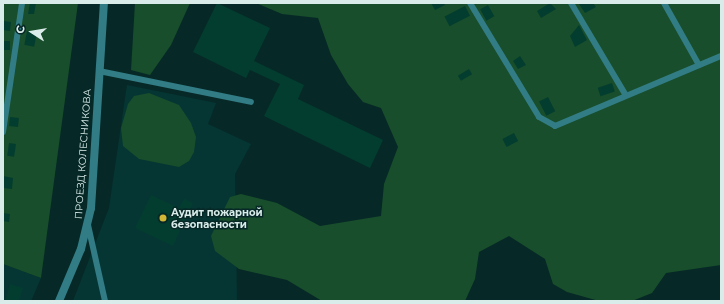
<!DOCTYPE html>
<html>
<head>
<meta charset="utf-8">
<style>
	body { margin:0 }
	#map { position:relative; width:724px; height:304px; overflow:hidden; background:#062927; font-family:Montserrat,sans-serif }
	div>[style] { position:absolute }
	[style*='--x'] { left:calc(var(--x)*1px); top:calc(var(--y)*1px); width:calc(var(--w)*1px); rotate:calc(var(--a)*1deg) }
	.built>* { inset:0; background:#053634 }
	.green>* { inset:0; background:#184e2b }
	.building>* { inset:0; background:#033d2f; transform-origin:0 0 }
	.service>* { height:6px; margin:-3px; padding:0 3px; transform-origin:3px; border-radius:3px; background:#327c85 }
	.minor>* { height:8px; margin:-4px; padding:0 4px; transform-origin:4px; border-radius:4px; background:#327c85 }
	.dots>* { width:11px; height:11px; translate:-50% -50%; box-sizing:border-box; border:2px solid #062927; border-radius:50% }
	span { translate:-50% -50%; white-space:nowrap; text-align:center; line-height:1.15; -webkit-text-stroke:3px #062927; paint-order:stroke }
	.street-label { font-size:10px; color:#daecea }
	.poi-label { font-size:10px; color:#daecea; font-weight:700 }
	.left { translate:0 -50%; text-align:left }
	.frame { position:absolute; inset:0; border:4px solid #daecea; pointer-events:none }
	.north { position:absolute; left:12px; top:12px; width:40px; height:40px; -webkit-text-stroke:3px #062927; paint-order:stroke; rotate:282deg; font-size:11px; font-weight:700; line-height:16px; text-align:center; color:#daecea }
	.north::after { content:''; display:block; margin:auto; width:14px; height:18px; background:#daecea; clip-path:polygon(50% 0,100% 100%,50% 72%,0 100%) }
</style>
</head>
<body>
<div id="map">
	<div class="built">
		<div style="clip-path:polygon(127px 85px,216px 103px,208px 124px,251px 144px,235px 174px,237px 301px,73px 301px,109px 208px)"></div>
		<div style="clip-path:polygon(3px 264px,41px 278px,31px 301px,3px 301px)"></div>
	</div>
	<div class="green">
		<div style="clip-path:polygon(3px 3px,78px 3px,41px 278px,3px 264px)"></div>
		<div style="clip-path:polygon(135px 3px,190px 3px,171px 45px,150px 75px,131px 70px)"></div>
		<div style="clip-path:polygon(256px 3px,721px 3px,721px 265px,666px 273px,652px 293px,632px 301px,599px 301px,567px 292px,553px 284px,545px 259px,509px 236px,479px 252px,475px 279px,465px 301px,322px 301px,287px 280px,239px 269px,215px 251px,211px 236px,230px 197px,241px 194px,277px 203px,320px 226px,381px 216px,384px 184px,398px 147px,381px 108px,363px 102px,348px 84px,331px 55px,318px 18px,282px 14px)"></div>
		<div style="clip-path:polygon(149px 93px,179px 105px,191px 123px,196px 137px,194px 152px,189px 161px,179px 167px,139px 159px,123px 146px,121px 128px,128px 104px,134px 96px)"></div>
	</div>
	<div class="building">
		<div style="clip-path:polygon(30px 3px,36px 3px,34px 14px,28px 14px)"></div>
		<div style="clip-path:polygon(217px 3px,270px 28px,254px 61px,304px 85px,298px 99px,383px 140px,370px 168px,264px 116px,280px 84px,250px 70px,246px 78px,193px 52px)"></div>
		<div style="clip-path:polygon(431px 3px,444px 3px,445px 5px,435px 10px)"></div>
		<div style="clip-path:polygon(550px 3px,556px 9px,541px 18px,537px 11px)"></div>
		<div style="clip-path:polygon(593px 3px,596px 7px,585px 13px,579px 4px)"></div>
		<div style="left:488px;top:5px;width:13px;height:9px;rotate:61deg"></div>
		<div style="left:465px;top:6px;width:11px;height:23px;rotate:63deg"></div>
		<div style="clip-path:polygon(3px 21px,11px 22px,10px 31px,3px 30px)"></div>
		<div style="clip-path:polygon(579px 25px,587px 40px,575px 47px,570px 36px)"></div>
		<div style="left:27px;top:31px;width:10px;height:14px;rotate:11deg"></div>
		<div style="left:4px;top:41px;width:6px;height:9px"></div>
		<div style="clip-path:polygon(520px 56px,526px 65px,518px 69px,513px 61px)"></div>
		<div style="left:469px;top:69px;width:6px;height:13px;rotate:59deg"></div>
		<div style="left:612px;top:83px;width:9px;height:15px;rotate:72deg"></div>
		<div style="left:548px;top:97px;width:16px;height:10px;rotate:63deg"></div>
		<div style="left:10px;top:117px;width:9px;height:9px;rotate:6deg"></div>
		<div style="left:514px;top:133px;width:9px;height:13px;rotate:63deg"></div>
		<div style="left:9px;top:143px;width:7px;height:13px;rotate:8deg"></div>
		<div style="clip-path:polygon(3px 176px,13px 178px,12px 189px,3px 188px)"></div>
		<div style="clip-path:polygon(151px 195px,179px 208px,184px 199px,193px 203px,173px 246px,135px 228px)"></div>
		<div style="clip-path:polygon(3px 213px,10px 214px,9px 222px,3px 221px)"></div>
		<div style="clip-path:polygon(10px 284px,23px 288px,19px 301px,5px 301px)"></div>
	</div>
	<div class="service">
		<div style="--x:470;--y:3;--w:133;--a:58.8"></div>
		<div style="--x:539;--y:117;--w:18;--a:29"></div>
		<div style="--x:555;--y:126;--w:180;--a:-22.9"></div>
		<div style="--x:571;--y:3;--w:106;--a:59.3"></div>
		<div style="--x:664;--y:3;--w:71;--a:60.6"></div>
		<div style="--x:99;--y:71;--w:155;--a:11.5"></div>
		<div style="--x:3;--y:132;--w:130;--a:-81.6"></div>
		<div style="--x:88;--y:225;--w:78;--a:77.4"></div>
	</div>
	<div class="minor">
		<div style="--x:59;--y:301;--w:56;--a:-67.1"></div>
		<div style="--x:81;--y:249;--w:42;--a:-76.3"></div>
		<div style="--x:91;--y:208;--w:205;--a:-86.4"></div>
	</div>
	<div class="dots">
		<div style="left:163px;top:218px;background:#d2b736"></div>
	</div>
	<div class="street-label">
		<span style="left:83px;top:154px;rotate:-86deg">ПРОЕЗД КОЛЕСНИКОВА</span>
	</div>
	<div class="poi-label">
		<span class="left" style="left:171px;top:218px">Аудит пожарной<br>безопасности</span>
	</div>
	<div class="frame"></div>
	<div class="north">С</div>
</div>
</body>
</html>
